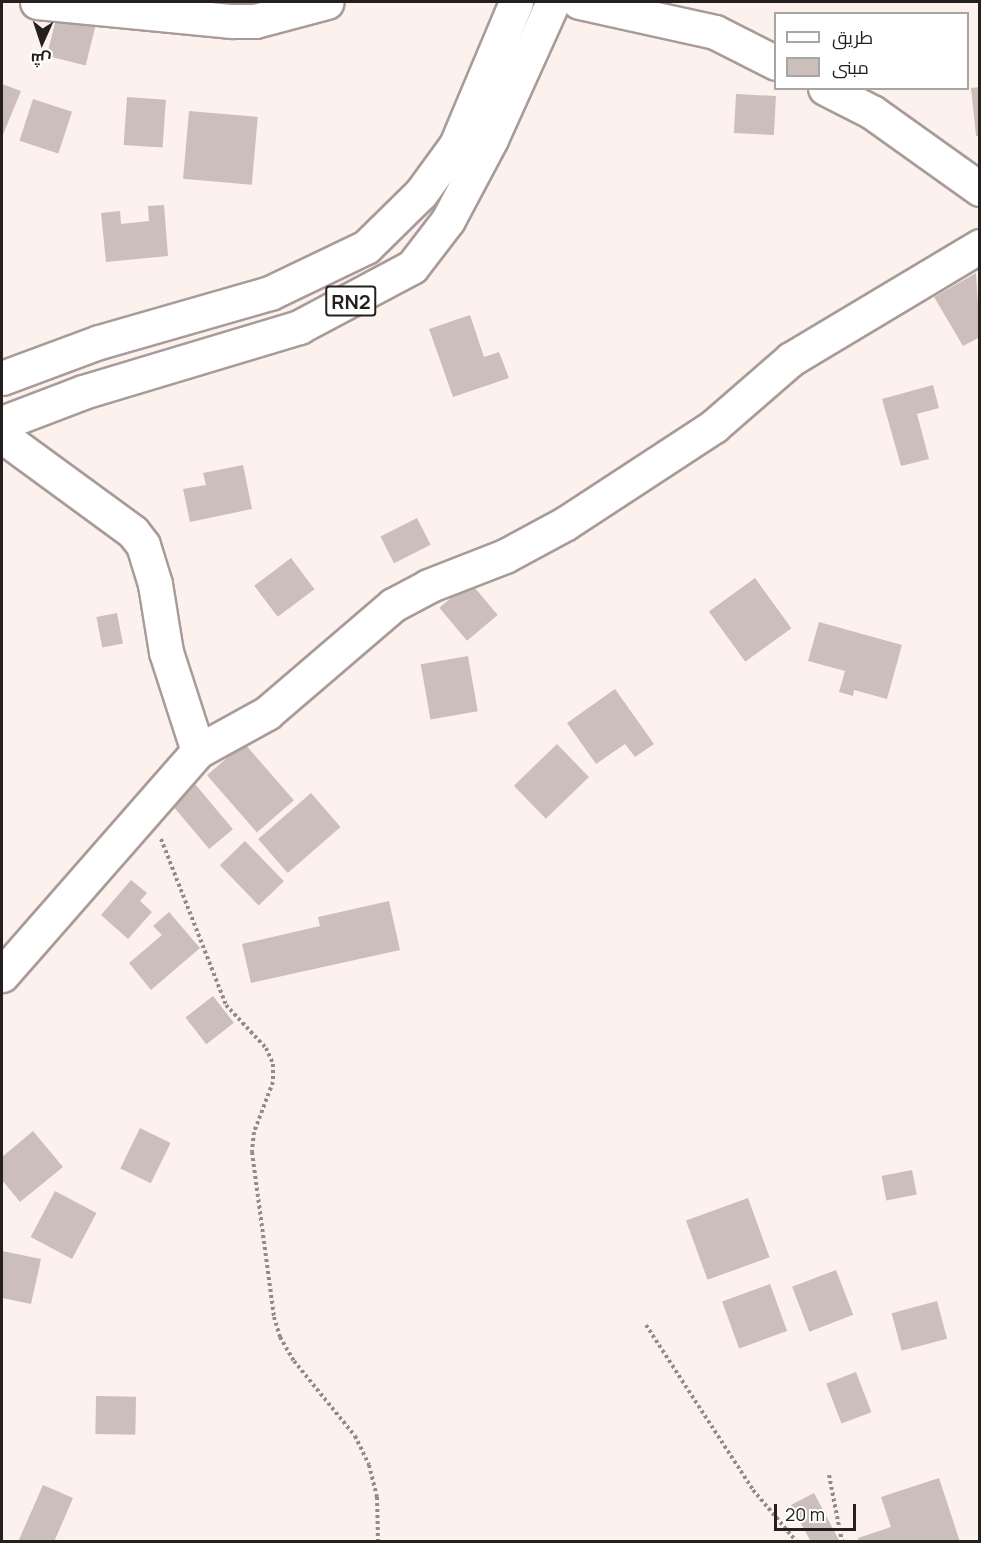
<!DOCTYPE html>
<html>
<head>
<meta charset="utf-8">
<style>
	body { margin:0 }
	#map { position:relative; width:981px; height:1543px; overflow:hidden; background:#fdf1ee; font-family:Manrope,Cairo,sans-serif }
	div>[style] { position:absolute }
	[style*='--x'] { left:calc(var(--x)*1px); top:calc(var(--y)*1px); width:calc(var(--w)*1px); rotate:calc(var(--a)*1deg) }
	.building>* { inset:0; background:#ccbeba; transform-origin:0 0 }
	.path>* { height:4px; margin-top:-2px; transform-origin:0; background:repeating-linear-gradient(90deg,#938b88 0 3px,transparent 0 6px) }
	.roads { filter:drop-shadow(2px 0 #a99b98) drop-shadow(-2px 0 #a99b98) drop-shadow(0 2px #a99b98) drop-shadow(0 -2px #a99b98) }
	.minor>* { height:33px; margin:-16.5px; padding:0 16.5px; transform-origin:16.5px; border-radius:16.5px; background:#fff }
	.highway>* { height:33px; margin:-16.5px; padding:0 16.5px; transform-origin:16.5px; border-radius:16.5px; background:#fff }
	span { translate:-50% -50%; white-space:nowrap; text-align:center; line-height:1.15; -webkit-text-stroke:5px #fff; paint-order:stroke }
	.shield-label span { padding:2px 4px; background:#fff; border:2px solid; border-radius:4px; -webkit-text-stroke-width:0 }
	.shield-label { font-size:20px; color:#25201e; font-weight:700 }
	.frame { position:absolute; inset:0; border:3px solid #25201e; pointer-events:none }
	.legend { position:absolute; left:774px; top:12px; width:195px; height:78px; box-sizing:border-box; background:#fff; border:2px solid #a8a6a5; margin:0; padding:8px 10px; list-style:none; font-size:18px; color:#25201e }
	.legend li { display:flex; align-items:center; gap:12px; height:30px }
	.legend b { width:30px; border:2px solid #a8a6a5 }
	.north { position:absolute; left:12px; top:12px; width:60px; height:60px; -webkit-text-stroke:4px #fff; paint-order:stroke; rotate:183deg; font-size:16px; font-weight:700; line-height:24px; text-align:center; color:#25201e }
	.north::after { content:''; display:block; margin:auto; width:21px; height:27px; background:#25201e; clip-path:polygon(50% 0,100% 100%,50% 72%,0 100%) }
	.scale { position:absolute; left:774px; top:1504px; width:82px; height:27px; box-sizing:border-box; border:3px solid #25201e; border-top:0; padding-left:8px; font-size:18px; line-height:21px; white-space:nowrap; color:#25201e; -webkit-text-stroke:4px #fff; paint-order:stroke }
</style>
</head>
<body>
<div id="map">
	<div class="building">
		<div style="left:57px;top:15px;width:40px;height:42px;rotate:14deg"></div>
		<div style="clip-path:polygon(2px 84px,21px 91px,2px 137px)"></div>
		<div style="clip-path:polygon(980px 87px,980px 136px,976px 136px,971px 88px)"></div>
		<div style="left:736px;top:94px;width:40px;height:39px;rotate:3deg"></div>
		<div style="left:127px;top:97px;width:39px;height:48px;rotate:4deg"></div>
		<div style="left:33px;top:99px;width:41px;height:44px;rotate:18deg"></div>
		<div style="left:189px;top:111px;width:69px;height:68px;rotate:5deg"></div>
		<div style="clip-path:polygon(164px 205px,168px 256px,106px 262px,101px 213px,120px 211px,121px 224px,149px 221px,148px 206px)"></div>
		<div style="clip-path:polygon(976px 273px,980px 337px,963px 346px,934px 297px)"></div>
		<div style="clip-path:polygon(470px 315px,484px 357px,499px 352px,509px 378px,453px 397px,429px 329px)"></div>
		<div style="clip-path:polygon(933px 385px,939px 408px,917px 414px,929px 459px,901px 466px,882px 399px)"></div>
		<div style="clip-path:polygon(243px 465px,252px 509px,190px 522px,183px 489px,206px 485px,203px 473px)"></div>
		<div style="left:417px;top:518px;width:30px;height:41px;rotate:63deg"></div>
		<div style="left:291px;top:558px;width:39px;height:46px;rotate:53deg"></div>
		<div style="left:755px;top:578px;width:62px;height:57px;rotate:54deg"></div>
		<div style="left:470px;top:582px;width:43px;height:40px;rotate:50deg"></div>
		<div style="left:117px;top:613px;width:31px;height:21px;rotate:79deg"></div>
		<div style="clip-path:polygon(819px 622px,902px 645px,887px 699px,854px 690px,853px 696px,839px 692px,845px 671px,808px 661px)"></div>
		<div style="left:468px;top:656px;width:56px;height:48px;rotate:80deg"></div>
		<div style="clip-path:polygon(615px 689px,654px 744px,635px 757px,625px 744px,596px 764px,567px 723px)"></div>
		<div style="left:244px;top:743px;width:76px;height:49px;rotate:49deg"></div>
		<div style="left:557px;top:744px;width:46px;height:60px;rotate:46deg"></div>
		<div style="left:195px;top:784px;width:59px;height:31px;rotate:50deg"></div>
		<div style="left:311px;top:793px;width:45px;height:70px;rotate:49deg"></div>
		<div style="left:245px;top:841px;width:56px;height:35px;rotate:46deg"></div>
		<div style="clip-path:polygon(131px 880px,147px 893px,140px 901px,152px 912px,128px 939px,101px 915px)"></div>
		<div style="clip-path:polygon(389px 901px,400px 950px,251px 983px,242px 944px,320px 926px,318px 917px)"></div>
		<div style="clip-path:polygon(169px 912px,200px 948px,151px 990px,129px 963px,162px 935px,153px 926px)"></div>
		<div style="left:213px;top:996px;width:34px;height:35px;rotate:52deg"></div>
		<div style="left:140px;top:1128px;width:34px;height:45px;rotate:26deg"></div>
		<div style="clip-path:polygon(33px 1131px,63px 1167px,20px 1202px,2px 1180px,2px 1157px)"></div>
		<div style="left:912px;top:1170px;width:25px;height:31px;rotate:79deg"></div>
		<div style="left:55px;top:1191px;width:47px;height:52px;rotate:28deg"></div>
		<div style="left:748px;top:1198px;width:63px;height:66px;rotate:70deg"></div>
		<div style="clip-path:polygon(2px 1251px,41px 1259px,31px 1304px,2px 1298px)"></div>
		<div style="left:836px;top:1270px;width:48px;height:47px;rotate:69deg"></div>
		<div style="left:770px;top:1284px;width:50px;height:51px;rotate:70deg"></div>
		<div style="left:937px;top:1301px;width:39px;height:47px;rotate:75deg"></div>
		<div style="left:856px;top:1372px;width:43px;height:32px;rotate:69deg"></div>
		<div style="left:96px;top:1396px;width:40px;height:38px;rotate:1deg"></div>
		<div style="clip-path:polygon(939px 1478px,960px 1542px,859px 1542px,858px 1538px,891px 1527px,881px 1497px)"></div>
		<div style="clip-path:polygon(43px 1485px,73px 1498px,54px 1542px,18px 1542px)"></div>
		<div style="clip-path:polygon(814px 1493px,840px 1542px,811px 1542px,791px 1505px)"></div>
	</div>
	<div class="path">
		<div style="--x:161;--y:839;--w:178;--a:68.6"></div>
		<div style="--x:226;--y:1005;--w:59;--a:47.1"></div>
		<div style="--x:266;--y:1048;--w:17;--a:66"></div>
		<div style="--x:273;--y:1064;--w:18;--a:90"></div>
		<div style="--x:273;--y:1082;--w:53;--a:110.8"></div>
		<div style="--x:254;--y:1132;--w:20;--a:96"></div>
		<div style="--x:252;--y:1152;--w:166;--a:82.4"></div>
		<div style="--x:274;--y:1317;--w:21;--a:73"></div>
		<div style="--x:280;--y:1337;--w:28;--a:60"></div>
		<div style="--x:294;--y:1361;--w:97;--a:50.9"></div>
		<div style="--x:355;--y:1436;--w:32;--a:64"></div>
		<div style="--x:369;--y:1465;--w:33;--a:76"></div>
		<div style="--x:377;--y:1497;--w:45;--a:88.7"></div>
		<div style="--x:646;--y:1325;--w:197;--a:57"></div>
		<div style="--x:753;--y:1490;--w:68;--a:49.8"></div>
		<div style="--x:829;--y:1475;--w:68;--a:79"></div>
	</div>
	<div class="roads">
		<div class="minor">
			<div style="--x:37;--y:2;--w:196;--a:5.6"></div>
			<div style="--x:232;--y:21;--w:23;--a:0"></div>
			<div style="--x:255;--y:21;--w:74;--a:-14.8"></div>
			<div style="--x:579;--y:2;--w:139;--a:12.4"></div>
			<div style="--x:715;--y:32;--w:68;--a:26.9"></div>
			<div style="--x:825;--y:88;--w:53;--a:27.1"></div>
			<div style="--x:872;--y:112;--w:133;--a:35.5"></div>
			<div style="--x:2;--y:436;--w:162;--a:36.2"></div>
			<div style="--x:133;--y:532;--w:16;--a:52"></div>
			<div style="--x:143;--y:545;--w:41;--a:72.9"></div>
			<div style="--x:155;--y:584;--w:69;--a:80.8"></div>
			<div style="--x:166;--y:652;--w:104;--a:72.1"></div>
			<div style="--x:2;--y:975;--w:298;--a:-48.8"></div>
			<div style="--x:198;--y:751;--w:79;--a:-28.8"></div>
			<div style="--x:267;--y:713;--w:166;--a:-40.6"></div>
			<div style="--x:393;--y:605;--w:40;--a:-28"></div>
			<div style="--x:428;--y:586;--w:83;--a:-21.3"></div>
			<div style="--x:505;--y:556;--w:69;--a:-28.4"></div>
			<div style="--x:566;--y:523;--w:177;--a:-33.2"></div>
			<div style="--x:714;--y:426;--w:102;--a:-41"></div>
			<div style="--x:791;--y:359;--w:220;--a:-30.9"></div>
		</div>
		<div class="highway">
			<div style="--x:2;--y:378;--w:103;--a:-20.4"></div>
			<div style="--x:99;--y:342;--w:178;--a:-16"></div>
			<div style="--x:270;--y:293;--w:106;--a:-25.6"></div>
			<div style="--x:366;--y:247;--w:77;--a:-44.5"></div>
			<div style="--x:421;--y:193;--w:59;--a:-53.9"></div>
			<div style="--x:456;--y:145;--w:155;--a:-67.2"></div>
			<div style="--x:2;--y:423;--w:87;--a:-20.9"></div>
			<div style="--x:83;--y:392;--w:226;--a:-16.7"></div>
			<div style="--x:299;--y:327;--w:128;--a:-28"></div>
			<div style="--x:412;--y:267;--w:59;--a:-52.5"></div>
			<div style="--x:448;--y:220;--w:92;--a:-62"></div>
			<div style="--x:491;--y:139;--w:150;--a:-65.7"></div>
		</div>
	</div>
	<div class="shield-label">
		<span style="left:351px;top:301px">RN2</span>
	</div>
	<div class="frame"></div>
	<ul class="legend">
	<li><b style="height:8px;background:#fff"></b>طريق</li>
	<li><b style="height:16px;background:#ccbeba"></b>مبنى</li>
	</ul>
	<div class="north">ش</div>
	<div class="scale">20 m</div>
</div>
</body>
</html>
